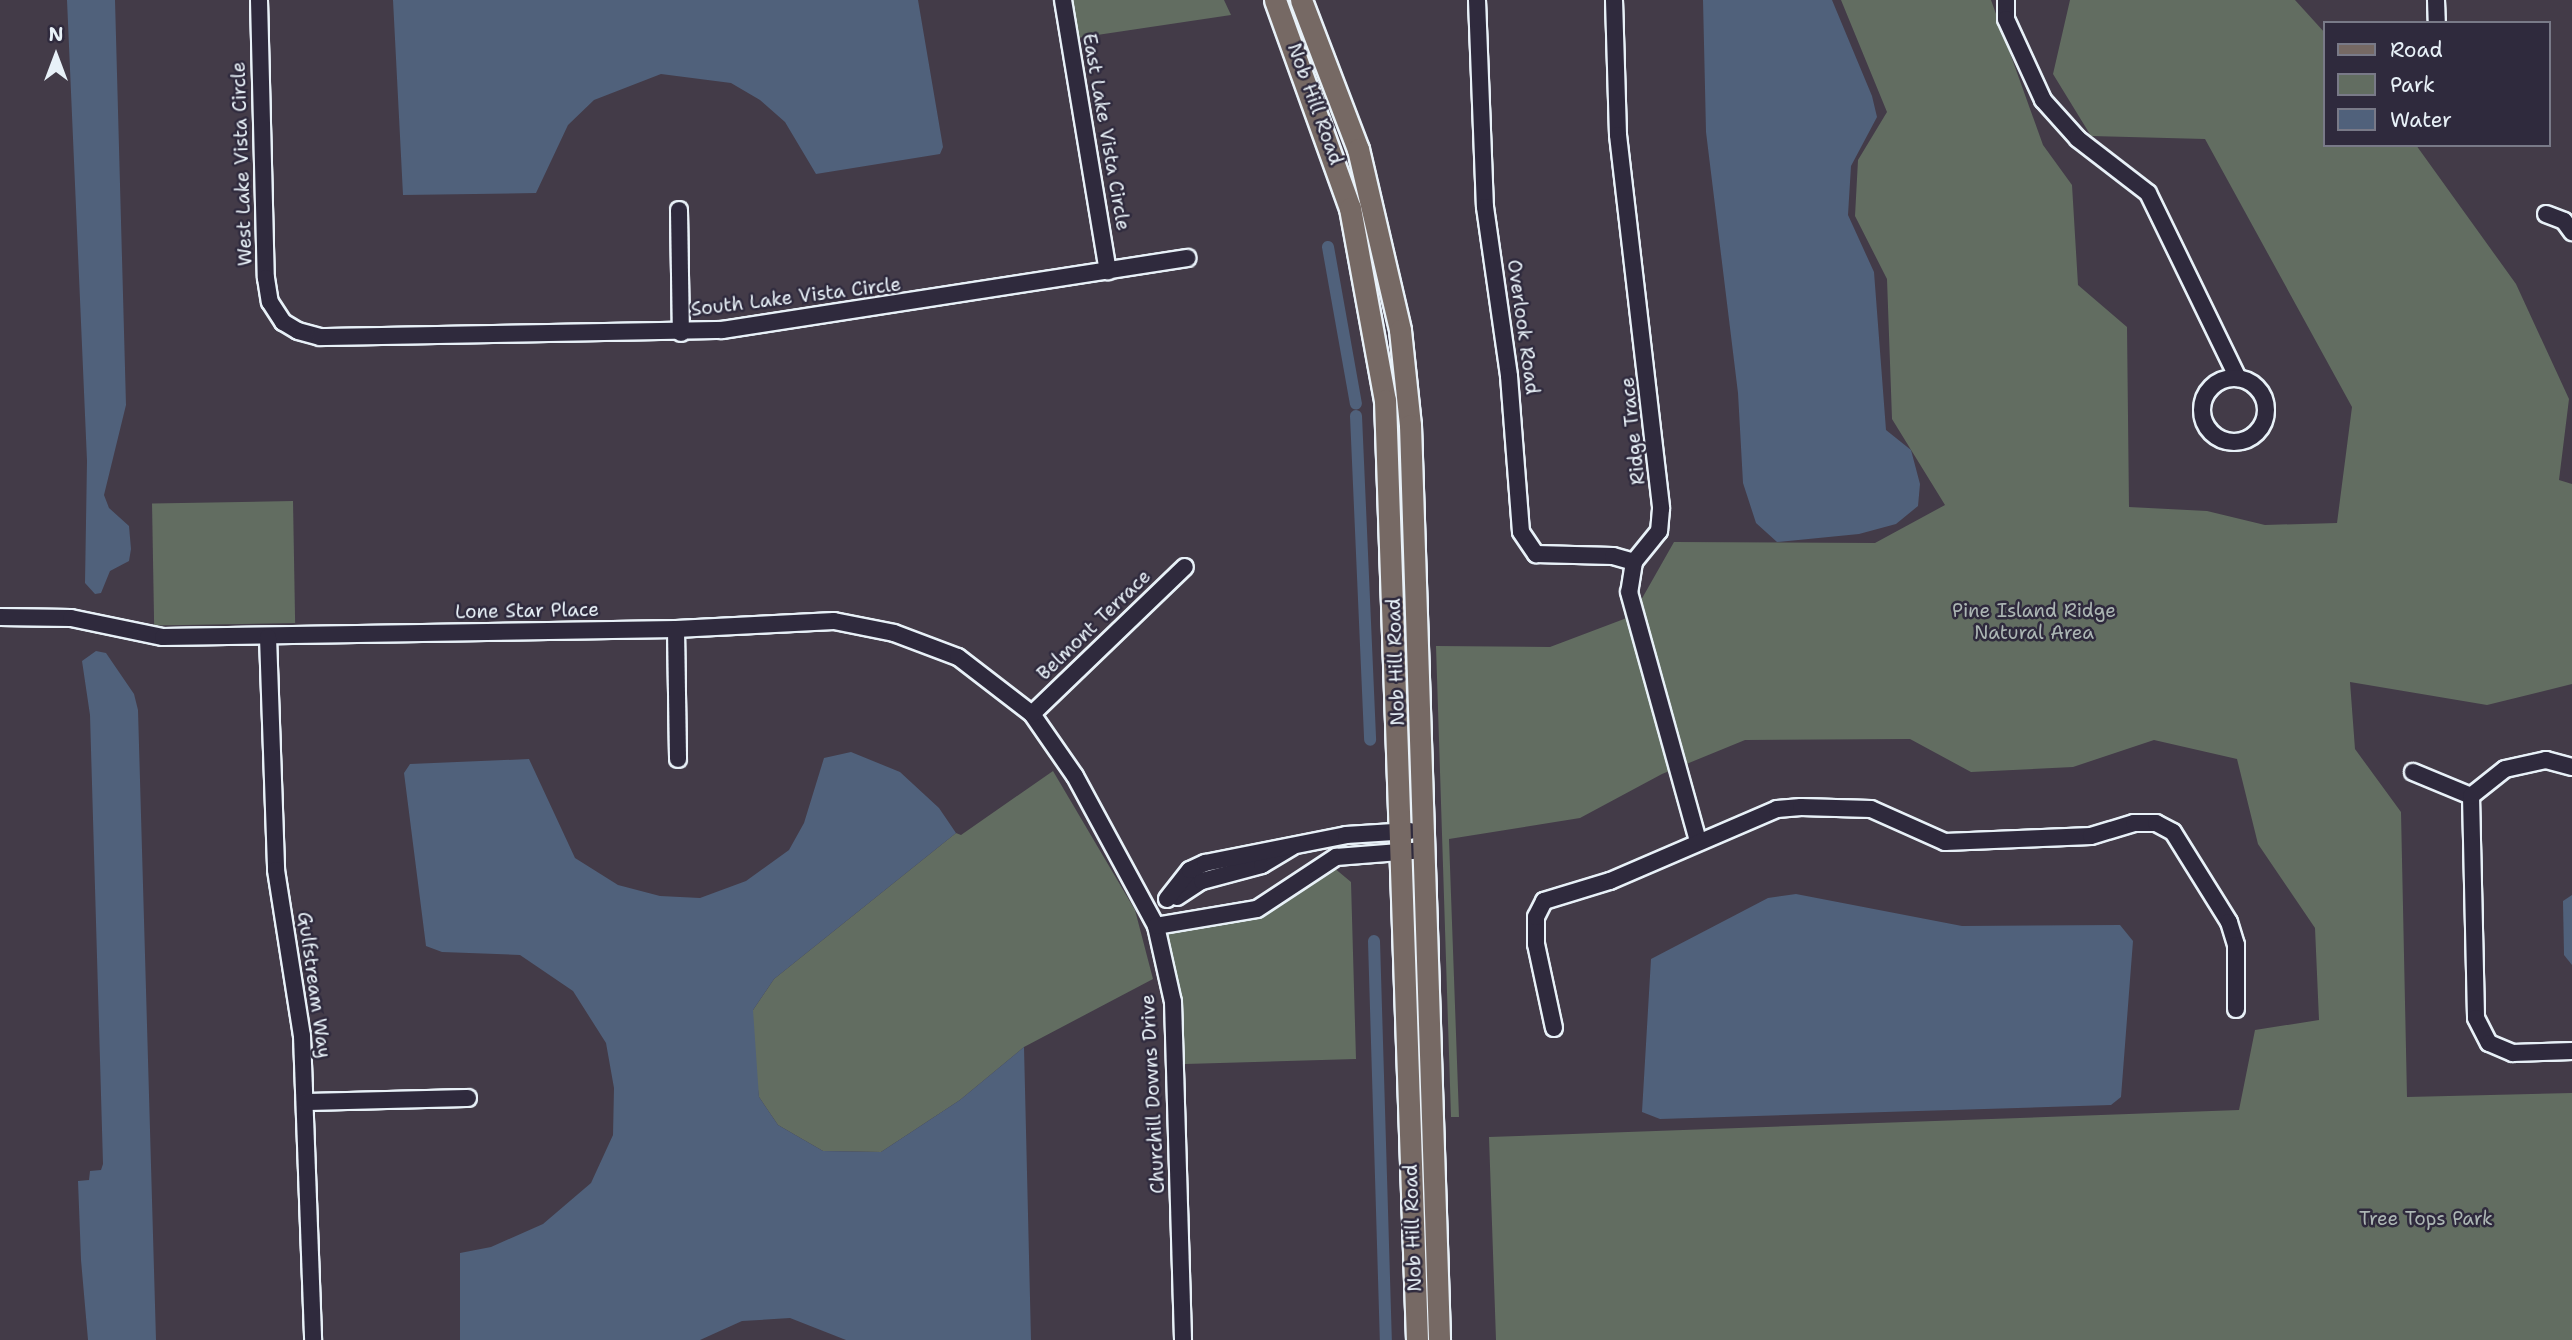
<!DOCTYPE html>
<html>
<head>
<meta charset="utf-8">
<style>
	body { margin:0 }
	#map { position:relative; width:2572px; height:1340px; overflow:hidden; background:#433b48; font-family:"Shantell Sans",sans-serif }
	div>[style] { position:absolute }
	[style*='--x'] { left:calc(var(--x)*1px); top:calc(var(--y)*1px); width:calc(var(--w)*1px); rotate:calc(var(--a)*1deg) }
	.green>* { inset:0; background:#626d61; transform-origin:0 0 }
	.water>* { inset:0; background:#50617b }
	.canal>* { height:12px; margin:-6px; padding:0 6px; transform-origin:6px; border-radius:6px; background:#50617b }
	.roads { filter:drop-shadow(2px 0 #e8f1f8) drop-shadow(-2px 0 #e8f1f8) drop-shadow(0 2px #e8f1f8) drop-shadow(0 -2px #e8f1f8) }
	.minor>* { height:16px; margin:-8px; padding:0 8px; transform-origin:8px; border-radius:8px; background:#2f2a3d }
	.minor>.ring { margin:-8px; padding:0; box-sizing:content-box; background:none; border:16px solid #2f2a3d; border-radius:50% }
	.major>* { height:21px; margin:-10.5px; padding:0 10.5px; transform-origin:10.5px; border-radius:10.5px; background:#766964 }
	span { translate:-50% -50%; white-space:nowrap; text-align:center; line-height:1.15; -webkit-text-stroke:5px #2f2a3d; paint-order:stroke }
	.street-label { font-size:19px; color:#e8f1f8 }
	.park-label { font-size:19px; color:#acb6b4 }
	.legend { position:absolute; left:2323px; top:21px; width:228px; height:126px; box-sizing:border-box; background:#2f2a3d; border:2px solid #797a88; margin:0; padding:9px 12px; list-style:none; font-size:21px; color:#e8f1f8 }
	.legend li { display:flex; align-items:center; gap:14px; height:35px }
	.legend b { width:35px; border:2px solid #797a88 }
	.north { position:absolute; left:21px; top:21px; width:70px; height:70px; -webkit-text-stroke:5px #2f2a3d; paint-order:stroke; rotate:0deg; font-size:19px; font-weight:700; line-height:28px; text-align:center; color:#e8f1f8 }
	.north::after { content:''; display:block; margin:auto; width:24px; height:32px; background:#e8f1f8; clip-path:polygon(50% 0,100% 100%,50% 72%,0 100%) }
</style>
</head>
<body>
<div id="map">
	<div class="green">
		<div style="clip-path:polygon(1071px 0,1224px 0,1231px 15px,1077px 38px)"></div>
		<div style="clip-path:polygon(1841px 0,1991px 0,2043px 145px,2072px 185px,2078px 285px,2127px 327px,2129px 507px,2207px 511px,2265px 525px,2337px 523px,2352px 407px,2205px 139px,2091px 136px,2053px 74px,2070px 0,2295px 0,2325px 33px,2325px 145px,2416px 145px,2516px 284px,2569px 399px,2559px 480px,2572px 484px,2572px 684px,2487px 705px,2350px 682px,2355px 749px,2401px 812px,2407px 1097px,2572px 1093px,2572px 1340px,1496px 1340px,1489px 1137px,2239px 1110px,2255px 1030px,2319px 1020px,2315px 928px,2258px 844px,2237px 759px,2154px 740px,2073px 767px,1971px 772px,1910px 739px,1745px 740px,1662px 774px,1580px 818px,1449px 839px,1459px 1117px,1451px 1117px,1436px 646px,1550px 647px,1632px 616px,1674px 542px,1875px 543px,1945px 505px,1892px 419px,1887px 279px,1855px 216px,1858px 160px,1887px 112px)"></div>
		<div style="left:293px;top:501px;width:122px;height:141px;rotate:89deg"></div>
		<div style="clip-path:polygon(1053px 771px,1135px 910px,1153px 979px,1024px 1047px,960px 1100px,881px 1152px,823px 1151px,778px 1125px,759px 1097px,753px 1054px,753px 1010px,774px 979px,956px 833px,961px 835px)"></div>
		<div style="clip-path:polygon(1333px 867px,1351px 882px,1356px 1059px,1185px 1064px,1178px 981px,1167px 934px,1173px 926px,1193px 921px,1245px 919px,1267px 912px)"></div>
	</div>
	<div class="water">
		<div style="clip-path:polygon(67px 0,115px 0,126px 405px,104px 495px,109px 508px,129px 526px,131px 549px,129px 561px,110px 571px,101px 593px,95px 594px,85px 583px,87px 461px)"></div>
		<div style="clip-path:polygon(393px 0,918px 0,943px 147px,940px 154px,816px 174px,785px 122px,760px 100px,731px 83px,661px 74px,594px 100px,568px 125px,536px 193px,403px 195px)"></div>
		<div style="clip-path:polygon(1703px 0,1832px 0,1872px 96px,1877px 117px,1851px 166px,1848px 215px,1874px 272px,1886px 430px,1911px 450px,1920px 484px,1918px 506px,1896px 524px,1859px 534px,1777px 542px,1756px 523px,1743px 483px,1738px 393px,1706px 132px)"></div>
		<div style="clip-path:polygon(96px 651px,106px 653px,134px 694px,138px 710px,156px 1340px,88px 1340px,81px 1260px,78px 1181px,89px 1180px,90px 1171px,101px 1170px,103px 1164px,90px 715px,82px 661px)"></div>
		<div style="clip-path:polygon(851px 752px,900px 772px,939px 808px,956px 833px,774px 979px,753px 1010px,759px 1097px,778px 1125px,823px 1151px,881px 1152px,960px 1100px,1024px 1047px,1031px 1340px,846px 1340px,790px 1318px,742px 1321px,700px 1340px,460px 1340px,460px 1253px,491px 1247px,543px 1224px,591px 1183px,613px 1135px,614px 1088px,606px 1043px,573px 991px,520px 955px,442px 952px,426px 946px,404px 773px,410px 764px,529px 759px,575px 858px,618px 885px,660px 896px,700px 898px,746px 881px,789px 850px,804px 823px,824px 758px)"></div>
		<div style="clip-path:polygon(1796px 894px,1962px 926px,2120px 925px,2133px 941px,2121px 1097px,2111px 1105px,1660px 1119px,1642px 1112px,1651px 959px,1768px 898px)"></div>
		<div style="clip-path:polygon(2572px 895px,2572px 965px,2564px 955px,2563px 901px)"></div>
	</div>
	<div class="canal">
		<div style="--x:1328;--y:247;--w:159;--a:79.9"></div>
		<div style="--x:1356;--y:416;--w:324;--a:87.5"></div>
		<div style="--x:1374;--y:941;--w:399;--a:88.3"></div>
	</div>
	<div class="roads">
		<div class="minor">
			<div style="--x:259;--y:0;--w:278;--a:88.6"></div>
			<div style="--x:266;--y:278;--w:24;--a:81"></div>
			<div style="--x:270;--y:302;--w:24;--a:57"></div>
			<div style="--x:283;--y:322;--w:17;--a:31"></div>
			<div style="--x:298;--y:331;--w:23;--a:15"></div>
			<div style="--x:320;--y:337;--w:402;--a:-1"></div>
			<div style="--x:722;--y:330;--w:471;--a:-8.8"></div>
			<div style="--x:1063;--y:0;--w:275;--a:80.6"></div>
			<div style="--x:1477;--y:0;--w:207;--a:87.8"></div>
			<div style="--x:1485;--y:207;--w:171;--a:81.9"></div>
			<div style="--x:1509;--y:376;--w:156;--a:85.6"></div>
			<div style="--x:1521;--y:532;--w:27;--a:56"></div>
			<div style="--x:1536;--y:554;--w:77;--a:1.5"></div>
			<div style="--x:1613;--y:556;--w:22;--a:16"></div>
			<div style="--x:1614;--y:0;--w:135;--a:88.3"></div>
			<div style="--x:1618;--y:135;--w:376;--a:83.4"></div>
			<div style="--x:1661;--y:509;--w:22;--a:95"></div>
			<div style="--x:1659;--y:531;--w:40;--a:129"></div>
			<div style="--x:1634;--y:562;--w:30;--a:99"></div>
			<div style="--x:1629;--y:592;--w:258;--a:74.5"></div>
			<div style="--x:2006;--y:0;--w:19;--a:90"></div>
			<div style="--x:2006;--y:19;--w:89;--a:65.4"></div>
			<div style="--x:2043;--y:100;--w:52;--a:48.1"></div>
			<div style="--x:2078;--y:139;--w:88;--a:37.6"></div>
			<div style="--x:2148;--y:193;--w:206;--a:64.1"></div>
			<div style="--x:2436;--y:0;--w:23;--a:88"></div>
			<div style="--x:679;--y:210;--w:123;--a:89.1"></div>
			<div style="--x:2546;--y:214;--w:19;--a:21"></div>
			<div style="--x:2564;--y:221;--w:14;--a:54"></div>
			<div class="ring" style="left:2202px;top:378px;width:48px;height:48px"></div>
			<div style="--x:0;--y:617;--w:71;--a:0.8"></div>
			<div style="--x:71;--y:618;--w:94;--a:11.7"></div>
			<div style="--x:163;--y:637;--w:513;--a:-0.89"></div>
			<div style="--x:676;--y:629;--w:158;--a:-2.9"></div>
			<div style="--x:834;--y:621;--w:61;--a:11.3"></div>
			<div style="--x:894;--y:633;--w:68;--a:20.6"></div>
			<div style="--x:958;--y:657;--w:93;--a:37.6"></div>
			<div style="--x:1032;--y:714;--w:75;--a:55.3"></div>
			<div style="--x:1075;--y:776;--w:170;--a:61.6"></div>
			<div style="--x:1156;--y:926;--w:78;--a:77.4"></div>
			<div style="--x:1173;--y:1002;--w:338;--a:88.3"></div>
			<div style="--x:676;--y:629;--w:130;--a:89.1"></div>
			<div style="--x:268;--y:637;--w:233;--a:88"></div>
			<div style="--x:276;--y:870;--w:168;--a:81.1"></div>
			<div style="--x:302;--y:1036;--w:304;--a:87.9"></div>
			<div style="--x:1032;--y:714;--w:212;--a:-43.9"></div>
			<div style="--x:2413;--y:772;--w:63;--a:22.5"></div>
			<div style="--x:2471;--y:796;--w:222;--a:88.7"></div>
			<div style="--x:2476;--y:1018;--w:28;--a:63"></div>
			<div style="--x:2489;--y:1043;--w:26;--a:23"></div>
			<div style="--x:2513;--y:1053;--w:59;--a:-1.9"></div>
			<div style="--x:2471;--y:796;--w:43;--a:-38.5"></div>
			<div style="--x:2505;--y:769;--w:42;--a:-12.4"></div>
			<div style="--x:2546;--y:760;--w:27;--a:15"></div>
			<div style="--x:1177;--y:897;--w:30;--a:-33"></div>
			<div style="--x:1202;--y:881;--w:62;--a:-14.9"></div>
			<div style="--x:1262;--y:865;--w:35;--a:-31"></div>
			<div style="--x:1167;--y:899;--w:37;--a:-52"></div>
			<div style="--x:1190;--y:870;--w:17;--a:-25"></div>
			<div style="--x:1205;--y:863;--w:144;--a:-11.2"></div>
			<div style="--x:1346;--y:835;--w:64;--a:-3.6"></div>
			<div style="--x:1156;--y:926;--w:102;--a:-9.6"></div>
			<div style="--x:1257;--y:909;--w:95;--a:-33.4"></div>
			<div style="--x:1336;--y:857;--w:89;--a:-4.5"></div>
			<div style="--x:1554;--y:1028;--w:86;--a:-102.1"></div>
			<div style="--x:1536;--y:944;--w:27;--a:-90"></div>
			<div style="--x:1536;--y:917;--w:18;--a:-63"></div>
			<div style="--x:1544;--y:901;--w:69;--a:-16.9"></div>
			<div style="--x:1610;--y:881;--w:182;--a:-23.3"></div>
			<div style="--x:1777;--y:809;--w:24;--a:-5"></div>
			<div style="--x:1801;--y:807;--w:70;--a:1.6"></div>
			<div style="--x:1871;--y:809;--w:81;--a:24"></div>
			<div style="--x:1945;--y:842;--w:146;--a:-2.4"></div>
			<div style="--x:2091;--y:836;--w:45;--a:-16.8"></div>
			<div style="--x:2134;--y:823;--w:22;--a:0"></div>
			<div style="--x:2156;--y:823;--w:19;--a:28"></div>
			<div style="--x:2173;--y:832;--w:106;--a:58.1"></div>
			<div style="--x:2229;--y:922;--w:24;--a:73"></div>
			<div style="--x:2236;--y:945;--w:64;--a:90"></div>
			<div style="--x:306;--y:1102;--w:162;--a:-1.4"></div>
		</div>
		<div class="major">
			<div style="--x:1275;--y:0;--w:221;--a:70.2"></div>
			<div style="--x:1350;--y:208;--w:195;--a:79.7"></div>
			<div style="--x:1385;--y:400;--w:941;--a:88.05"></div>
			<div style="--x:1301;--y:0;--w:160;--a:69.1"></div>
			<div style="--x:1358;--y:149;--w:186;--a:76.9"></div>
			<div style="--x:1400;--y:330;--w:96;--a:84"></div>
			<div style="--x:1410;--y:425;--w:915;--a:88.18"></div>
		</div>
	</div>
	<div class="street-label">
		<span style="left:1315px;top:104px;rotate:70deg">Nob Hill Road</span>
		<span style="left:1106px;top:132px;rotate:80deg">East Lake Vista Circle</span>
		<span style="left:242px;top:164px;rotate:-92deg">West Lake Vista Circle</span>
		<span style="left:796px;top:297px;rotate:-7deg">South Lake Vista Circle</span>
		<span style="left:1523px;top:327px;rotate:82deg">Overlook Road</span>
		<span style="left:1633px;top:431px;rotate:-96deg">Ridge Trace</span>
		<span style="left:527px;top:611px;rotate:-1deg">Lone Star Place</span>
		<span style="left:1094px;top:625px;rotate:-44deg">Belmont Terrace</span>
		<span style="left:1396px;top:662px;rotate:-92deg">Nob Hill Road</span>
		<span style="left:314px;top:985px;rotate:82deg">Gulfstream Way</span>
		<span style="left:1153px;top:1094px;rotate:-93deg">Churchill Downs Drive</span>
		<span style="left:1413px;top:1228px;rotate:-92deg">Nob Hill Road</span>
	</div>
	<div class="park-label">
		<span style="left:2034px;top:622px">Pine Island Ridge<br>Natural Area</span>
		<span style="left:2426px;top:1219px">Tree Tops Park</span>
	</div>
	<ul class="legend">
	<li><b style="height:9px;background:#766964"></b>Road</li>
	<li><b style="height:19px;background:#626d61"></b>Park</li>
	<li><b style="height:19px;background:#50617b"></b>Water</li>
	</ul>
	<div class="north">N</div>
</div>
</body>
</html>
